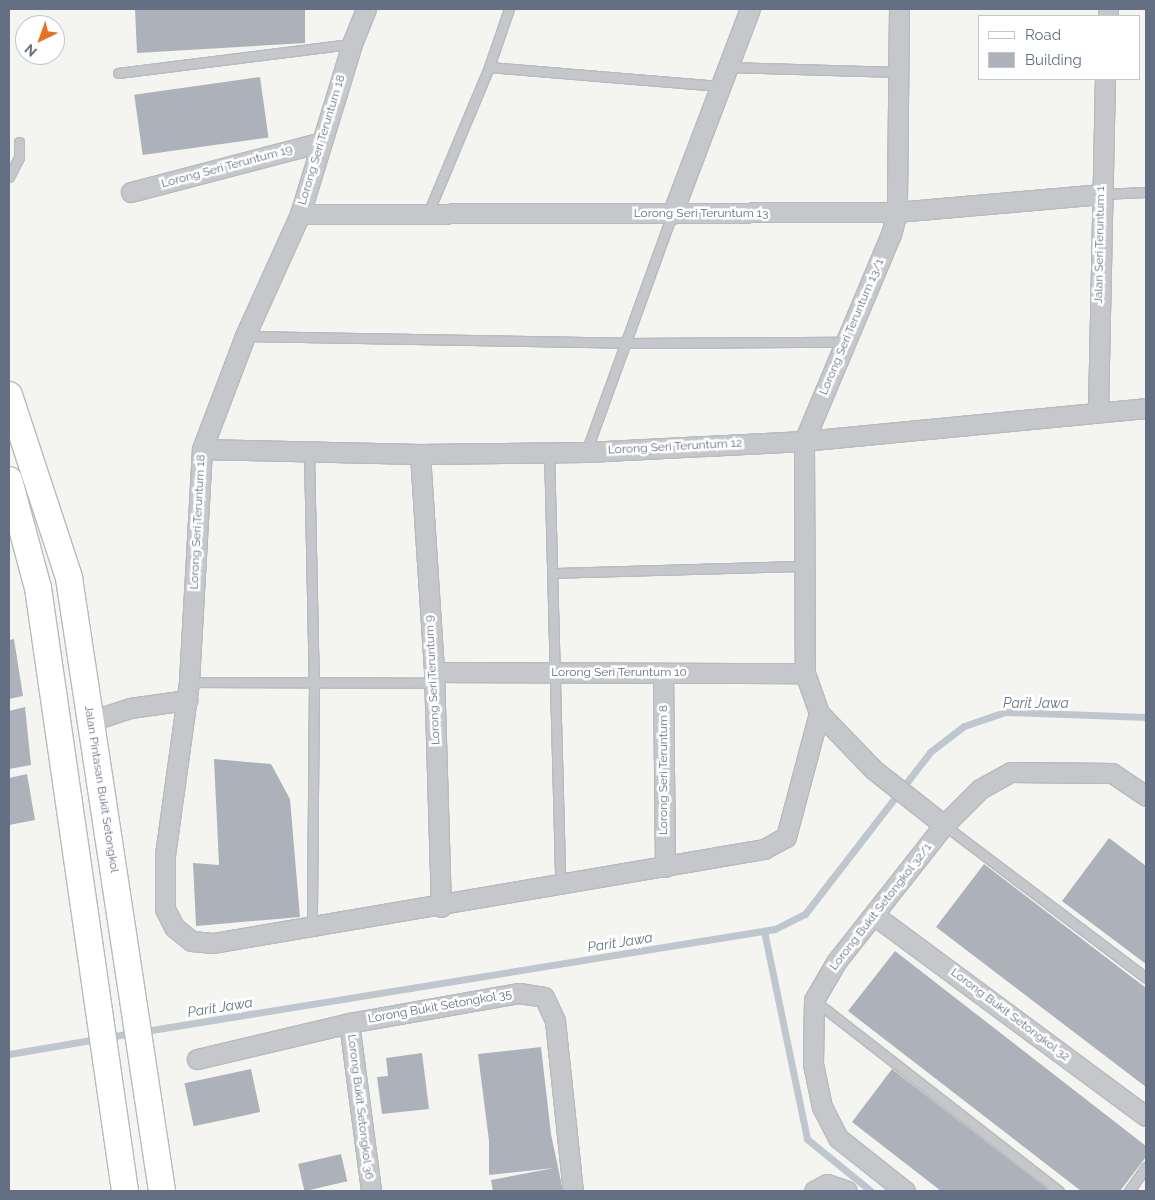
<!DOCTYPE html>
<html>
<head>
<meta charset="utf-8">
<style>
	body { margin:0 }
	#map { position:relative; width:1155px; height:1200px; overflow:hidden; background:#f4f5f1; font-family:Raleway,sans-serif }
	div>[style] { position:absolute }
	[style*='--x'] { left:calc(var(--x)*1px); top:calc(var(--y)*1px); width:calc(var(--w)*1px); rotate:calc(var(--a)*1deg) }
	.stream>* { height:7px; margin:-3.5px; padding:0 3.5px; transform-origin:3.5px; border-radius:3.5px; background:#bfc7ce }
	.building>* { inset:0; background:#adb2ba; transform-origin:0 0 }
	.roads { filter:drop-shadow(1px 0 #b7babf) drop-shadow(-1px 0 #b7babf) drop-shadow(0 1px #b7babf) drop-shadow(0 -1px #b7babf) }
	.service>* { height:9px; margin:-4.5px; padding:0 4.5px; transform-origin:4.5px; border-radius:4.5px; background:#c5c7cb }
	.minor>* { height:19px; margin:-9.5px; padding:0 9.5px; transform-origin:9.5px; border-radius:9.5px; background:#c5c7cb }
	.secondary>* { height:26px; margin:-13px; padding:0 13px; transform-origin:13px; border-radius:13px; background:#fff }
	span { translate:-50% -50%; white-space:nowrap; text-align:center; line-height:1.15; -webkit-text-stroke:5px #fff; paint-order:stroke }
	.street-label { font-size:12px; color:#646f83 }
	.water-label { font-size:14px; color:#647786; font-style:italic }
	.frame { position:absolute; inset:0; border:10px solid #646f83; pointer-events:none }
	.legend { position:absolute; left:978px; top:15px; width:162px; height:65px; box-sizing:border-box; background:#fff; border:1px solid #c1c5cd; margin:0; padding:6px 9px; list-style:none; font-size:15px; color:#646f83 }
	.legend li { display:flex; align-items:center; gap:10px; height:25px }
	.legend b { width:25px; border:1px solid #c1c5cd }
	.north { position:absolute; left:15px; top:15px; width:50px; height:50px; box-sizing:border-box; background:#fff; border:1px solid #c1c5cd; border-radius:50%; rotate:222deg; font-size:14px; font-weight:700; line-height:20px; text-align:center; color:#646f83 }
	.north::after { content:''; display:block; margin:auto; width:18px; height:22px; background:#e57322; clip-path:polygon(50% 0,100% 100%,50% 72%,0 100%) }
</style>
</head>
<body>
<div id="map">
	<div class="stream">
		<div style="--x:764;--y:931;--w:212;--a:78.3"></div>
		<div style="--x:807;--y:1139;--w:82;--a:39.1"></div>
		<div style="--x:108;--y:1037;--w:676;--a:-9.2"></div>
		<div style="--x:775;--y:929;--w:34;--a:-27"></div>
		<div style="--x:805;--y:914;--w:205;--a:-52.3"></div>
		<div style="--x:930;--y:752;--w:43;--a:-37.4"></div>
		<div style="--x:964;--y:726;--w:43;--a:-18.9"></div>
		<div style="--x:1005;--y:712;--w:141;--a:2"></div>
		<div style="--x:9;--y:1054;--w:89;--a:-9.7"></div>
	</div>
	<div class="building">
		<div style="clip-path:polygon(135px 9px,305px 9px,305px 43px,137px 53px)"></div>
		<div style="left:260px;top:77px;width:61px;height:127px;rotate:82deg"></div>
		<div style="clip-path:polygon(14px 639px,23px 696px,9px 699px,9px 640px)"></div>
		<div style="clip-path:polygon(25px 707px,31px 765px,9px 769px,9px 711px)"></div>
		<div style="clip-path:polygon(214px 759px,271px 764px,290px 799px,300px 917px,196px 926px,193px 863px,219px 865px)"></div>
		<div style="clip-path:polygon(27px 774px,35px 820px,9px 825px,9px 778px)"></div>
		<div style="clip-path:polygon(1109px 838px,1146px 866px,1146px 964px,1062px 901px)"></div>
		<div style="clip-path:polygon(984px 864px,1146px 988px,1146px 1087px,936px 927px)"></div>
		<div style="clip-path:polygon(895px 951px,1146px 1146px,1146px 1157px,1120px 1191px,1081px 1191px,848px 1011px)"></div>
		<div style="clip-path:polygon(541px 1047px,551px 1134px,563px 1191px,493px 1191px,491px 1180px,554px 1168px,489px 1175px,489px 1141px,478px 1054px)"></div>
		<div style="clip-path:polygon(422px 1053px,429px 1109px,382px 1114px,377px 1077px,388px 1076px,386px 1058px)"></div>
		<div style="left:251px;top:1069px;width:44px;height:68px;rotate:78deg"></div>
		<div style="clip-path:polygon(892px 1069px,1050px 1191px,941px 1191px,852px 1122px)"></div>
		<div style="left:341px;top:1154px;width:28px;height:44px;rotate:77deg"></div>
	</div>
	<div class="roads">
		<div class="service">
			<div style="--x:489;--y:67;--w:231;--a:4.7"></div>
			<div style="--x:727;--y:67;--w:172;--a:1.7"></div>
			<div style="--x:118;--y:73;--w:236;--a:-7.1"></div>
			<div style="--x:9;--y:177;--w:22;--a:-63"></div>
			<div style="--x:19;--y:157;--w:15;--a:-90"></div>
			<div style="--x:1101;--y:194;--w:45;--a:-2.5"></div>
			<div style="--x:428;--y:213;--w:158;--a:-67.3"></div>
			<div style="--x:489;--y:67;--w:61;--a:-71"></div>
			<div style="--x:245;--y:336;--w:382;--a:1"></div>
			<div style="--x:627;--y:343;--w:219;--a:-0.3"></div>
			<div style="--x:549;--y:452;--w:431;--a:88.5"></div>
			<div style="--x:586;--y:452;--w:253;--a:-70.1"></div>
			<div style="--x:309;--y:453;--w:230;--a:88.8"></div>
			<div style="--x:314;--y:683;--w:244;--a:90.5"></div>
			<div style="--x:552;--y:573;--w:252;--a:-1.6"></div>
			<div style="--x:189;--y:682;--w:245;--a:0.2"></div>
			<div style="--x:944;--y:825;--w:253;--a:37.1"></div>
			<div style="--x:815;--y:1001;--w:309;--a:37.9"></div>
			<div style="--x:1129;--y:1191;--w:29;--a:-55"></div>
		</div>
		<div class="minor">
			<div style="--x:366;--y:9;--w:38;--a:112"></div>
			<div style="--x:352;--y:44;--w:178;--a:107"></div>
			<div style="--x:300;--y:214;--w:134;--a:114.3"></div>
			<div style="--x:245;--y:336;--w:121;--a:110.8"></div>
			<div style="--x:202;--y:449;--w:233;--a:93.2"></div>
			<div style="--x:189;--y:682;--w:175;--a:97.9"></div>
			<div style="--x:165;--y:855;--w:54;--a:90"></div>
			<div style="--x:165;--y:909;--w:20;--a:63"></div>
			<div style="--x:174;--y:927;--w:22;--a:39"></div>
			<div style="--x:191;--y:941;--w:22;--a:5"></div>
			<div style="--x:213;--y:943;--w:559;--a:-9.68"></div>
			<div style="--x:764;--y:849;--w:25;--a:-29"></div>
			<div style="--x:786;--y:837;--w:128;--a:-75.1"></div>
			<div style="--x:899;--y:9;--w:203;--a:90.6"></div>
			<div style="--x:897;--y:212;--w:23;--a:105"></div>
			<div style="--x:891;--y:234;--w:225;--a:112.8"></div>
			<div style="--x:804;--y:441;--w:232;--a:89.8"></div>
			<div style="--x:805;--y:673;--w:42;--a:70.7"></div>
			<div style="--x:819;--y:713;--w:79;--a:46"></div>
			<div style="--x:874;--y:770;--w:89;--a:38.2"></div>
			<div style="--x:1108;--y:16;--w:7;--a:-90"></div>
			<div style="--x:131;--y:192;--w:197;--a:-14.7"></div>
			<div style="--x:300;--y:214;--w:597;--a:-0.19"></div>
			<div style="--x:897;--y:212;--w:205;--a:-5"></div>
			<div style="--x:672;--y:214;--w:219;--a:-69.2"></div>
			<div style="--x:1098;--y:411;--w:332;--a:-88.8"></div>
			<div style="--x:202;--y:449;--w:218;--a:1.3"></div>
			<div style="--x:420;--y:454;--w:166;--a:-0.7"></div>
			<div style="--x:586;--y:452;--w:218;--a:-2.9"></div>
			<div style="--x:804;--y:441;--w:344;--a:-5.5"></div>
			<div style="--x:420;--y:454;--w:218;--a:86.3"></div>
			<div style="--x:434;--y:672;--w:235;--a:88.3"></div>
			<div style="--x:434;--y:672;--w:371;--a:0.2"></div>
			<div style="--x:663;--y:673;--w:194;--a:89.4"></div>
			<div style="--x:91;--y:721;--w:41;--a:-18.4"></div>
			<div style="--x:130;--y:708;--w:58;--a:-8"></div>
			<div style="--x:874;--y:915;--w:338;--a:36.5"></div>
			<div style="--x:349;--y:1023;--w:169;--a:82.5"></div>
			<div style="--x:197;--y:1059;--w:156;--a:-13.3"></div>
			<div style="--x:349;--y:1023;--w:173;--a:-10"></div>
			<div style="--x:519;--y:993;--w:25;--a:9"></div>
			<div style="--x:544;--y:997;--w:26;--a:65"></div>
			<div style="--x:555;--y:1021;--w:171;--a:84"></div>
			<div style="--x:814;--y:1191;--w:15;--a:-28"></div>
			<div style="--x:827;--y:1184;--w:21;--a:19"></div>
			<div style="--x:905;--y:1191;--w:85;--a:-141.7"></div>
			<div style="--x:838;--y:1138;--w:35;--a:-117"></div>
			<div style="--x:822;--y:1107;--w:44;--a:-101.8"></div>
			<div style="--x:813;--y:1064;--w:64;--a:-89.1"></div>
			<div style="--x:814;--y:1000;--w:44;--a:-59.9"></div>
			<div style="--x:836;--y:962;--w:174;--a:-51.8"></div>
			<div style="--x:944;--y:825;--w:51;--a:-45"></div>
			<div style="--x:980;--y:789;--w:35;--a:-29"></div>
			<div style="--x:1011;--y:772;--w:101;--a:0.6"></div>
			<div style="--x:1112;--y:773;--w:41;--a:34.1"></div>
		</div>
		<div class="secondary">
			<div style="--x:9;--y:395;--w:193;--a:71.8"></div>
			<div style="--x:69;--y:578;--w:620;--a:81.37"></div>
			<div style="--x:9;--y:480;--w:112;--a:75"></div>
			<div style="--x:38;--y:588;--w:609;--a:81.79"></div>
		</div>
	</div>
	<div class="street-label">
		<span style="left:322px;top:140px;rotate:-73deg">Lorong Seri Teruntum 18</span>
		<span style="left:227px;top:167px;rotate:-15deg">Lorong Seri Teruntum 19</span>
		<span style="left:701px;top:214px">Lorong Seri Teruntum 13</span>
		<span style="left:1100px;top:245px;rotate:-89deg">Jalan Seri Teruntum 1</span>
		<span style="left:852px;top:327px;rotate:-67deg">Lorong Seri Teruntum 13/1</span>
		<span style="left:675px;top:447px;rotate:-3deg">Lorong Seri Teruntum 12</span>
		<span style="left:198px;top:522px;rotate:-87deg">Lorong Seri Teruntum 18</span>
		<span style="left:619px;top:673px">Lorong Seri Teruntum 10</span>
		<span style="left:433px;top:680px;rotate:-93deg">Lorong Seri Teruntum 9</span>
		<span style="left:664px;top:770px;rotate:-90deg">Lorong Seri Teruntum 8</span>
		<span style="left:101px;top:789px;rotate:81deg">Jalan Pintasan Bukit Setongkol</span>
		<span style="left:881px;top:907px;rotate:-52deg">Lorong Bukit Setongkol 32/1</span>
		<span style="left:440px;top:1007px;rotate:-10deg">Lorong Bukit Setongkol 35</span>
		<span style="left:1010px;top:1015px;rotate:37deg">Lorong Bukit Setongkol 32</span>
		<span style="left:360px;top:1107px;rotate:83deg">Lorong Bukit Setongkol 36</span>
	</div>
	<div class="water-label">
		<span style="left:1036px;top:703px">Parit Jawa</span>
		<span style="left:620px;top:942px;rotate:-9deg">Parit Jawa</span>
		<span style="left:220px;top:1007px;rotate:-9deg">Parit Jawa</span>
	</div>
	<div class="frame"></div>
	<ul class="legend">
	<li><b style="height:6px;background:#fff"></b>Road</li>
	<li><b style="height:14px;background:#adb2ba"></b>Building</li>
	</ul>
	<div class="north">N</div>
</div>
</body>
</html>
